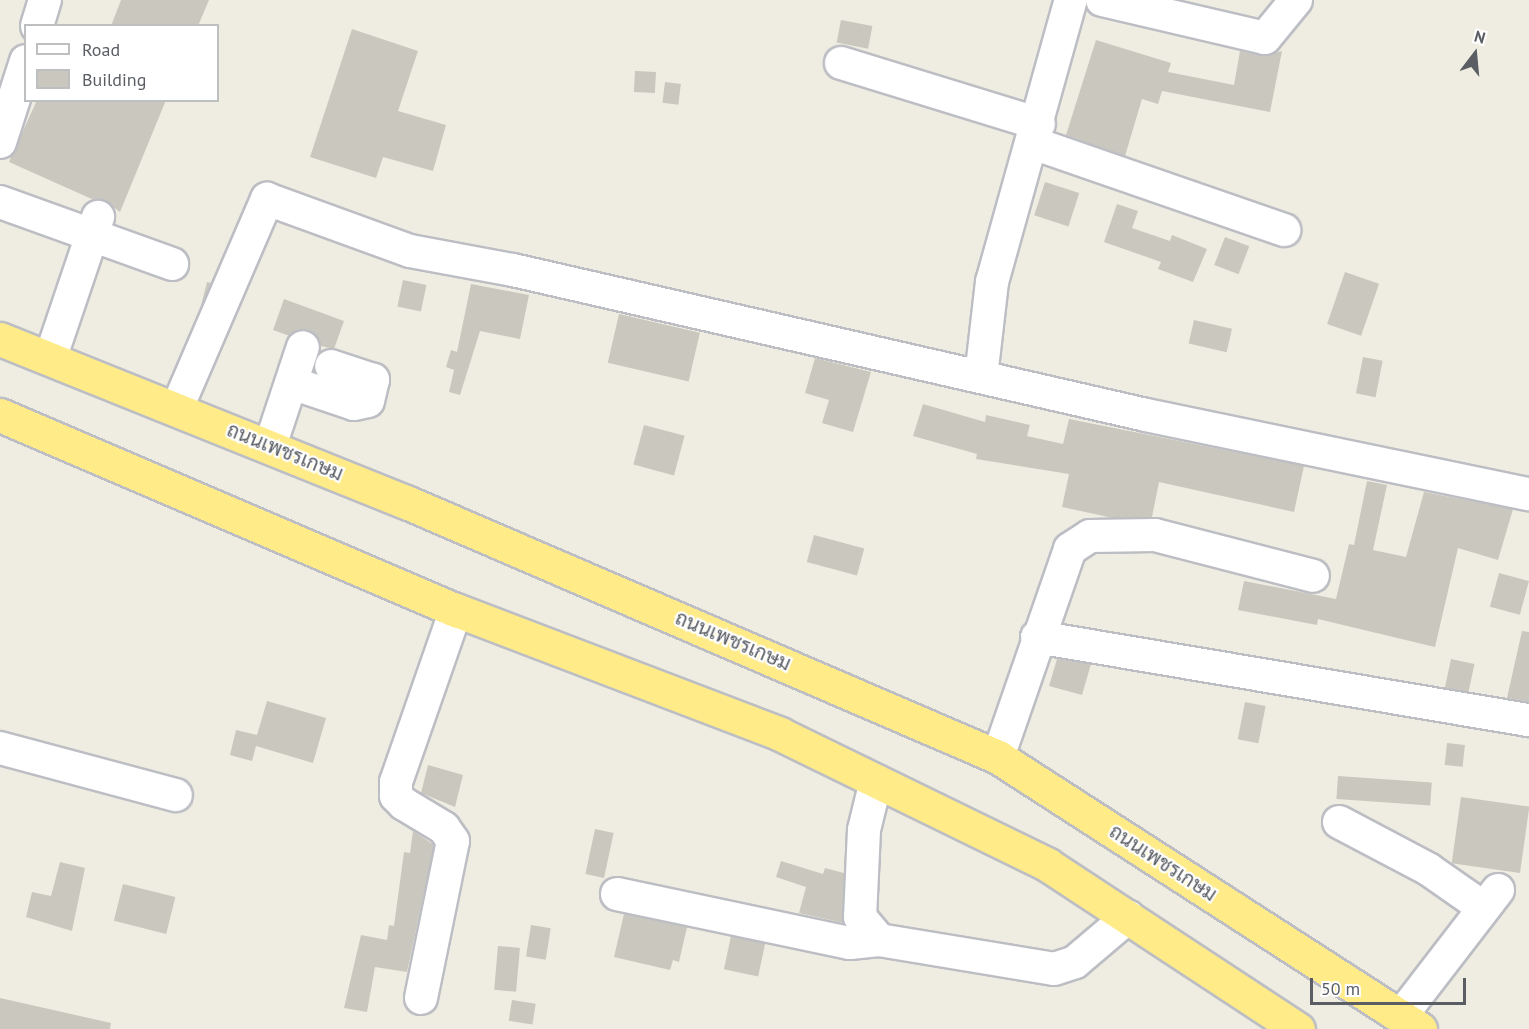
<!DOCTYPE html>
<html>
<head>
<meta charset="utf-8">
<style>
	body { margin:0 }
	#map { position:relative; width:1529px; height:1029px; overflow:hidden; background:#efede1; font-family:"PT Sans",Sarabun,sans-serif }
	div>[style] { position:absolute }
	[style*='--x'] { left:calc(var(--x)*1px); top:calc(var(--y)*1px); width:calc(var(--w)*1px); rotate:calc(var(--a)*1deg) }
	.building>* { inset:0; background:#cac7be; transform-origin:0 0 }
	.roads { filter:drop-shadow(2px 0 #bcbec4) drop-shadow(-2px 0 #bcbec4) drop-shadow(0 2px #bcbec4) drop-shadow(0 -2px #bcbec4) }
	.minor>* { height:32px; margin:-16px; padding:0 16px; transform-origin:16px; border-radius:16px; background:#fff }
	.highway>* { height:33px; margin:-16.5px; padding:0 16.5px; transform-origin:16.5px; border-radius:16.5px; background:#ffeb88 }
	span { translate:-50% -50%; white-space:nowrap; text-align:center; line-height:1.15; -webkit-text-stroke:4.5px #fff; paint-order:stroke }
	.street-label { font-size:20px; color:#5a5e64 }
	.legend { position:absolute; left:24px; top:24px; width:195px; height:78px; box-sizing:border-box; background:#fff; border:2px solid #bdbfc1; margin:0; padding:8px 10px; list-style:none; font-size:18px; color:#5a5e64 }
	.legend li { display:flex; align-items:center; gap:12px; height:30px }
	.legend b { width:30px; border:2px solid #bdbfc1 }
	.north { position:absolute; left:1445px; top:24px; width:60px; height:60px; -webkit-text-stroke:4px #fff; paint-order:stroke; rotate:16deg; font-size:16px; font-weight:700; line-height:24px; text-align:center; color:#5a5e64 }
	.north::after { content:''; display:block; margin:auto; width:21px; height:27px; background:#5a5e64; clip-path:polygon(50% 0,100% 100%,50% 72%,0 100%) }
	.scale { position:absolute; left:1310px; top:978px; width:156px; height:27px; box-sizing:border-box; border:3px solid #5a5e64; border-top:0; padding-left:8px; font-size:18px; line-height:21px; white-space:nowrap; color:#5a5e64; -webkit-text-stroke:4px #fff; paint-order:stroke }
</style>
</head>
<body>
<div id="map">
	<div class="building">
		<div style="clip-path:polygon(121px 0,209px 0,198px 26px,111px 26px)"></div>
		<div style="left:841px;top:20px;width:32px;height:23px;rotate:11deg"></div>
		<div style="clip-path:polygon(352px 29px,418px 51px,398px 111px,446px 125px,433px 171px,383px 157px,376px 178px,310px 157px)"></div>
		<div style="clip-path:polygon(1096px 40px,1171px 63px,1168px 72px,1234px 85px,1240px 51px,1262px 56px,1282px 51px,1270px 112px,1162px 91px,1158px 104px,1142px 99px,1125px 156px,1066px 135px)"></div>
		<div style="left:635px;top:71px;width:21px;height:21px;rotate:3deg"></div>
		<div style="left:665px;top:82px;width:16px;height:21px;rotate:7deg"></div>
		<div style="clip-path:polygon(37px 100px,166px 100px,120px 212px,104px 200px,94px 200px,9px 162px)"></div>
		<div style="left:1045px;top:182px;width:36px;height:35px;rotate:18deg"></div>
		<div style="clip-path:polygon(1117px 204px,1138px 211px,1132px 228px,1170px 241px,1172px 235px,1207px 249px,1193px 282px,1158px 269px,1161px 262px,1104px 242px)"></div>
		<div style="left:1225px;top:237px;width:26px;height:30px;rotate:21deg"></div>
		<div style="left:1345px;top:272px;width:36px;height:55px;rotate:19deg"></div>
		<div style="left:403px;top:280px;width:24px;height:27px;rotate:12deg"></div>
		<div style="left:207px;top:282px;width:4px;height:36px;rotate:14deg"></div>
		<div style="clip-path:polygon(471px 284px,529px 295px,520px 339px,480px 331px,460px 395px,449px 392px,454px 370px,446px 367px,451px 350px,457px 352px)"></div>
		<div style="clip-path:polygon(284px 299px,344px 321px,334px 349px,321px 346px,317px 336px,308px 330px,290px 336px,273px 330px)"></div>
		<div style="left:619px;top:314px;width:83px;height:50px;rotate:13deg"></div>
		<div style="left:1194px;top:320px;width:39px;height:24px;rotate:13deg"></div>
		<div style="left:1363px;top:357px;width:20px;height:37px;rotate:11deg"></div>
		<div style="clip-path:polygon(815px 358px,871px 372px,853px 432px,822px 423px,829px 400px,805px 393px)"></div>
		<div style="clip-path:polygon(923px 404px,985px 422px,986px 415px,1030px 425px,1027px 436px,1063px 444px,1069px 419px,1304px 466px,1294px 512px,1159px 482px,1152px 517px,1113px 518px,1062px 507px,1069px 474px,976px 459px,977px 454px,913px 436px)"></div>
		<div style="left:644px;top:425px;width:42px;height:41px;rotate:15deg"></div>
		<div style="clip-path:polygon(1367px 481px,1387px 485px,1373px 550px,1406px 557px,1424px 492px,1513px 509px,1498px 560px,1458px 548px,1435px 647px,1318px 619px,1317px 625px,1238px 610px,1244px 581px,1336px 599px,1349px 544px,1354px 545px)"></div>
		<div style="left:814px;top:535px;width:52px;height:28px;rotate:15deg"></div>
		<div style="left:1499px;top:573px;width:31px;height:35px;rotate:15deg"></div>
		<div style="clip-path:polygon(1522px 631px,1529px 632px,1529px 702px,1507px 698px)"></div>
		<div style="clip-path:polygon(1057px 659px,1091px 664px,1082px 695px,1049px 686px)"></div>
		<div style="left:1451px;top:659px;width:24px;height:30px;rotate:12deg"></div>
		<div style="clip-path:polygon(267px 701px,326px 718px,313px 763px,256px 746px,252px 761px,230px 755px,236px 730px,257px 735px)"></div>
		<div style="left:1245px;top:702px;width:21px;height:38px;rotate:11deg"></div>
		<div style="left:1447px;top:743px;width:18px;height:22px;rotate:6deg"></div>
		<div style="clip-path:polygon(428px 765px,463px 775px,455px 807px,421px 793px)"></div>
		<div style="left:1338px;top:776px;width:94px;height:23px;rotate:4deg"></div>
		<div style="left:1461px;top:797px;width:69px;height:67px;rotate:8deg"></div>
		<div style="left:595px;top:829px;width:19px;height:46px;rotate:12deg"></div>
		<div style="clip-path:polygon(413px 831px,434px 845px,407px 972px,375px 967px,367px 1012px,344px 1008px,361px 935px,387px 940px,389px 925px,394px 926px,404px 852px,410px 853px)"></div>
		<div style="clip-path:polygon(781px 861px,823px 874px,825px 868px,844px 873px,844px 923px,799px 913px,806px 887px,776px 877px)"></div>
		<div style="clip-path:polygon(60px 862px,85px 868px,72px 931px,26px 917px,32px 892px,51px 896px)"></div>
		<div style="left:123px;top:884px;width:54px;height:38px;rotate:14deg"></div>
		<div style="clip-path:polygon(624px 914px,687px 927px,679px 962px,673px 960px,670px 970px,614px 957px)"></div>
		<div style="left:531px;top:925px;width:20px;height:32px;rotate:9deg"></div>
		<div style="left:731px;top:936px;width:35px;height:34px;rotate:12deg"></div>
		<div style="left:498px;top:946px;width:22px;height:44px;rotate:5deg"></div>
		<div style="clip-path:polygon(0 998px,111px 1023px,110px 1029px,0 1029px)"></div>
		<div style="left:512px;top:1000px;width:24px;height:21px;rotate:9deg"></div>
	</div>
	<div class="roads">
		<div class="minor">
			<div style="--x:1102;--y:0;--w:167;--a:13.1"></div>
			<div style="--x:1265;--y:38;--w:49;--a:-50.8"></div>
			<div style="--x:37;--y:26;--w:27;--a:-73"></div>
			<div style="--x:841;--y:63;--w:207;--a:17.1"></div>
			<div style="--x:0;--y:142;--w:85;--a:-72.2"></div>
			<div style="--x:1033;--y:143;--w:266;--a:19.1"></div>
			<div style="--x:0;--y:202;--w:183;--a:19.8"></div>
			<div style="--x:50;--y:359;--w:150;--a:-71.3"></div>
			<div style="--x:981;--y:377;--w:96;--a:-83.4"></div>
			<div style="--x:992;--y:282;--w:293;--a:-74.4"></div>
			<div style="--x:292;--y:383;--w:65;--a:18.7"></div>
			<div style="--x:354;--y:404;--w:14;--a:-12"></div>
			<div style="--x:368;--y:401;--w:22;--a:-77"></div>
			<div style="--x:373;--y:380;--w:44;--a:-161.6"></div>
			<div style="--x:177;--y:408;--w:228;--a:-66.7"></div>
			<div style="--x:267;--y:199;--w:152;--a:20"></div>
			<div style="--x:410;--y:251;--w:105;--a:10.5"></div>
			<div style="--x:513;--y:270;--w:649;--a:12.9"></div>
			<div style="--x:1146;--y:415;--w:391;--a:11.7"></div>
			<div style="--x:270;--y:446;--w:104;--a:-71.6"></div>
			<div style="--x:1037;--y:637;--w:499;--a:9.6"></div>
			<div style="--x:0;--y:748;--w:182;--a:15"></div>
			<div style="--x:998;--y:757;--w:220;--a:-70.9"></div>
			<div style="--x:1070;--y:549;--w:24;--a:-33"></div>
			<div style="--x:1090;--y:536;--w:65;--a:-0.9"></div>
			<div style="--x:1155;--y:535;--w:163;--a:14.5"></div>
			<div style="--x:876;--y:781;--w:50;--a:103.8"></div>
			<div style="--x:864;--y:830;--w:87;--a:92.6"></div>
			<div style="--x:860;--y:917;--w:30;--a:50"></div>
			<div style="--x:879;--y:940;--w:177;--a:9.4"></div>
			<div style="--x:1054;--y:969;--w:22;--a:-18"></div>
			<div style="--x:1075;--y:962;--w:70;--a:-40.3"></div>
			<div style="--x:1339;--y:822;--w:101;--a:27.8"></div>
			<div style="--x:1428;--y:869;--w:68;--a:34.9"></div>
			<div style="--x:617;--y:894;--w:238;--a:11.9"></div>
			<div style="--x:850;--y:943;--w:29;--a:-6"></div>
			<div style="--x:421;--y:998;--w:160;--a:-78.5"></div>
			<div style="--x:453;--y:841;--w:16;--a:-125"></div>
			<div style="--x:444;--y:828;--w:47;--a:-149"></div>
			<div style="--x:404;--y:804;--w:11;--a:-135"></div>
			<div style="--x:396;--y:796;--w:14;--a:-90"></div>
			<div style="--x:396;--y:782;--w:182;--a:-70.8"></div>
			<div style="--x:1401;--y:1016;--w:159;--a:-52.4"></div>
		</div>
		<div class="highway">
			<div style="--x:0;--y:339;--w:437;--a:21.9"></div>
			<div style="--x:406;--y:502;--w:645;--a:23.3"></div>
			<div style="--x:998;--y:757;--w:502;--a:32.8"></div>
			<div style="--x:0;--y:415;--w:496;--a:23.2"></div>
			<div style="--x:456;--y:610;--w:347;--a:20.9"></div>
			<div style="--x:780;--y:734;--w:298;--a:26"></div>
			<div style="--x:1048;--y:865;--w:299;--a:33.3"></div>
		</div>
	</div>
	<div class="street-label">
		<span style="left:285px;top:452px;rotate:22deg">ถนนเพชรเกษม</span>
		<span style="left:733px;top:641px;rotate:23deg">ถนนเพชรเกษม</span>
		<span style="left:1163px;top:863px;rotate:33deg">ถนนเพชรเกษม</span>
	</div>
	<ul class="legend">
	<li><b style="height:8px;background:#fff"></b>Road</li>
	<li><b style="height:16px;background:#cac7be"></b>Building</li>
	</ul>
	<div class="north">N</div>
	<div class="scale">50 m</div>
</div>
</body>
</html>
